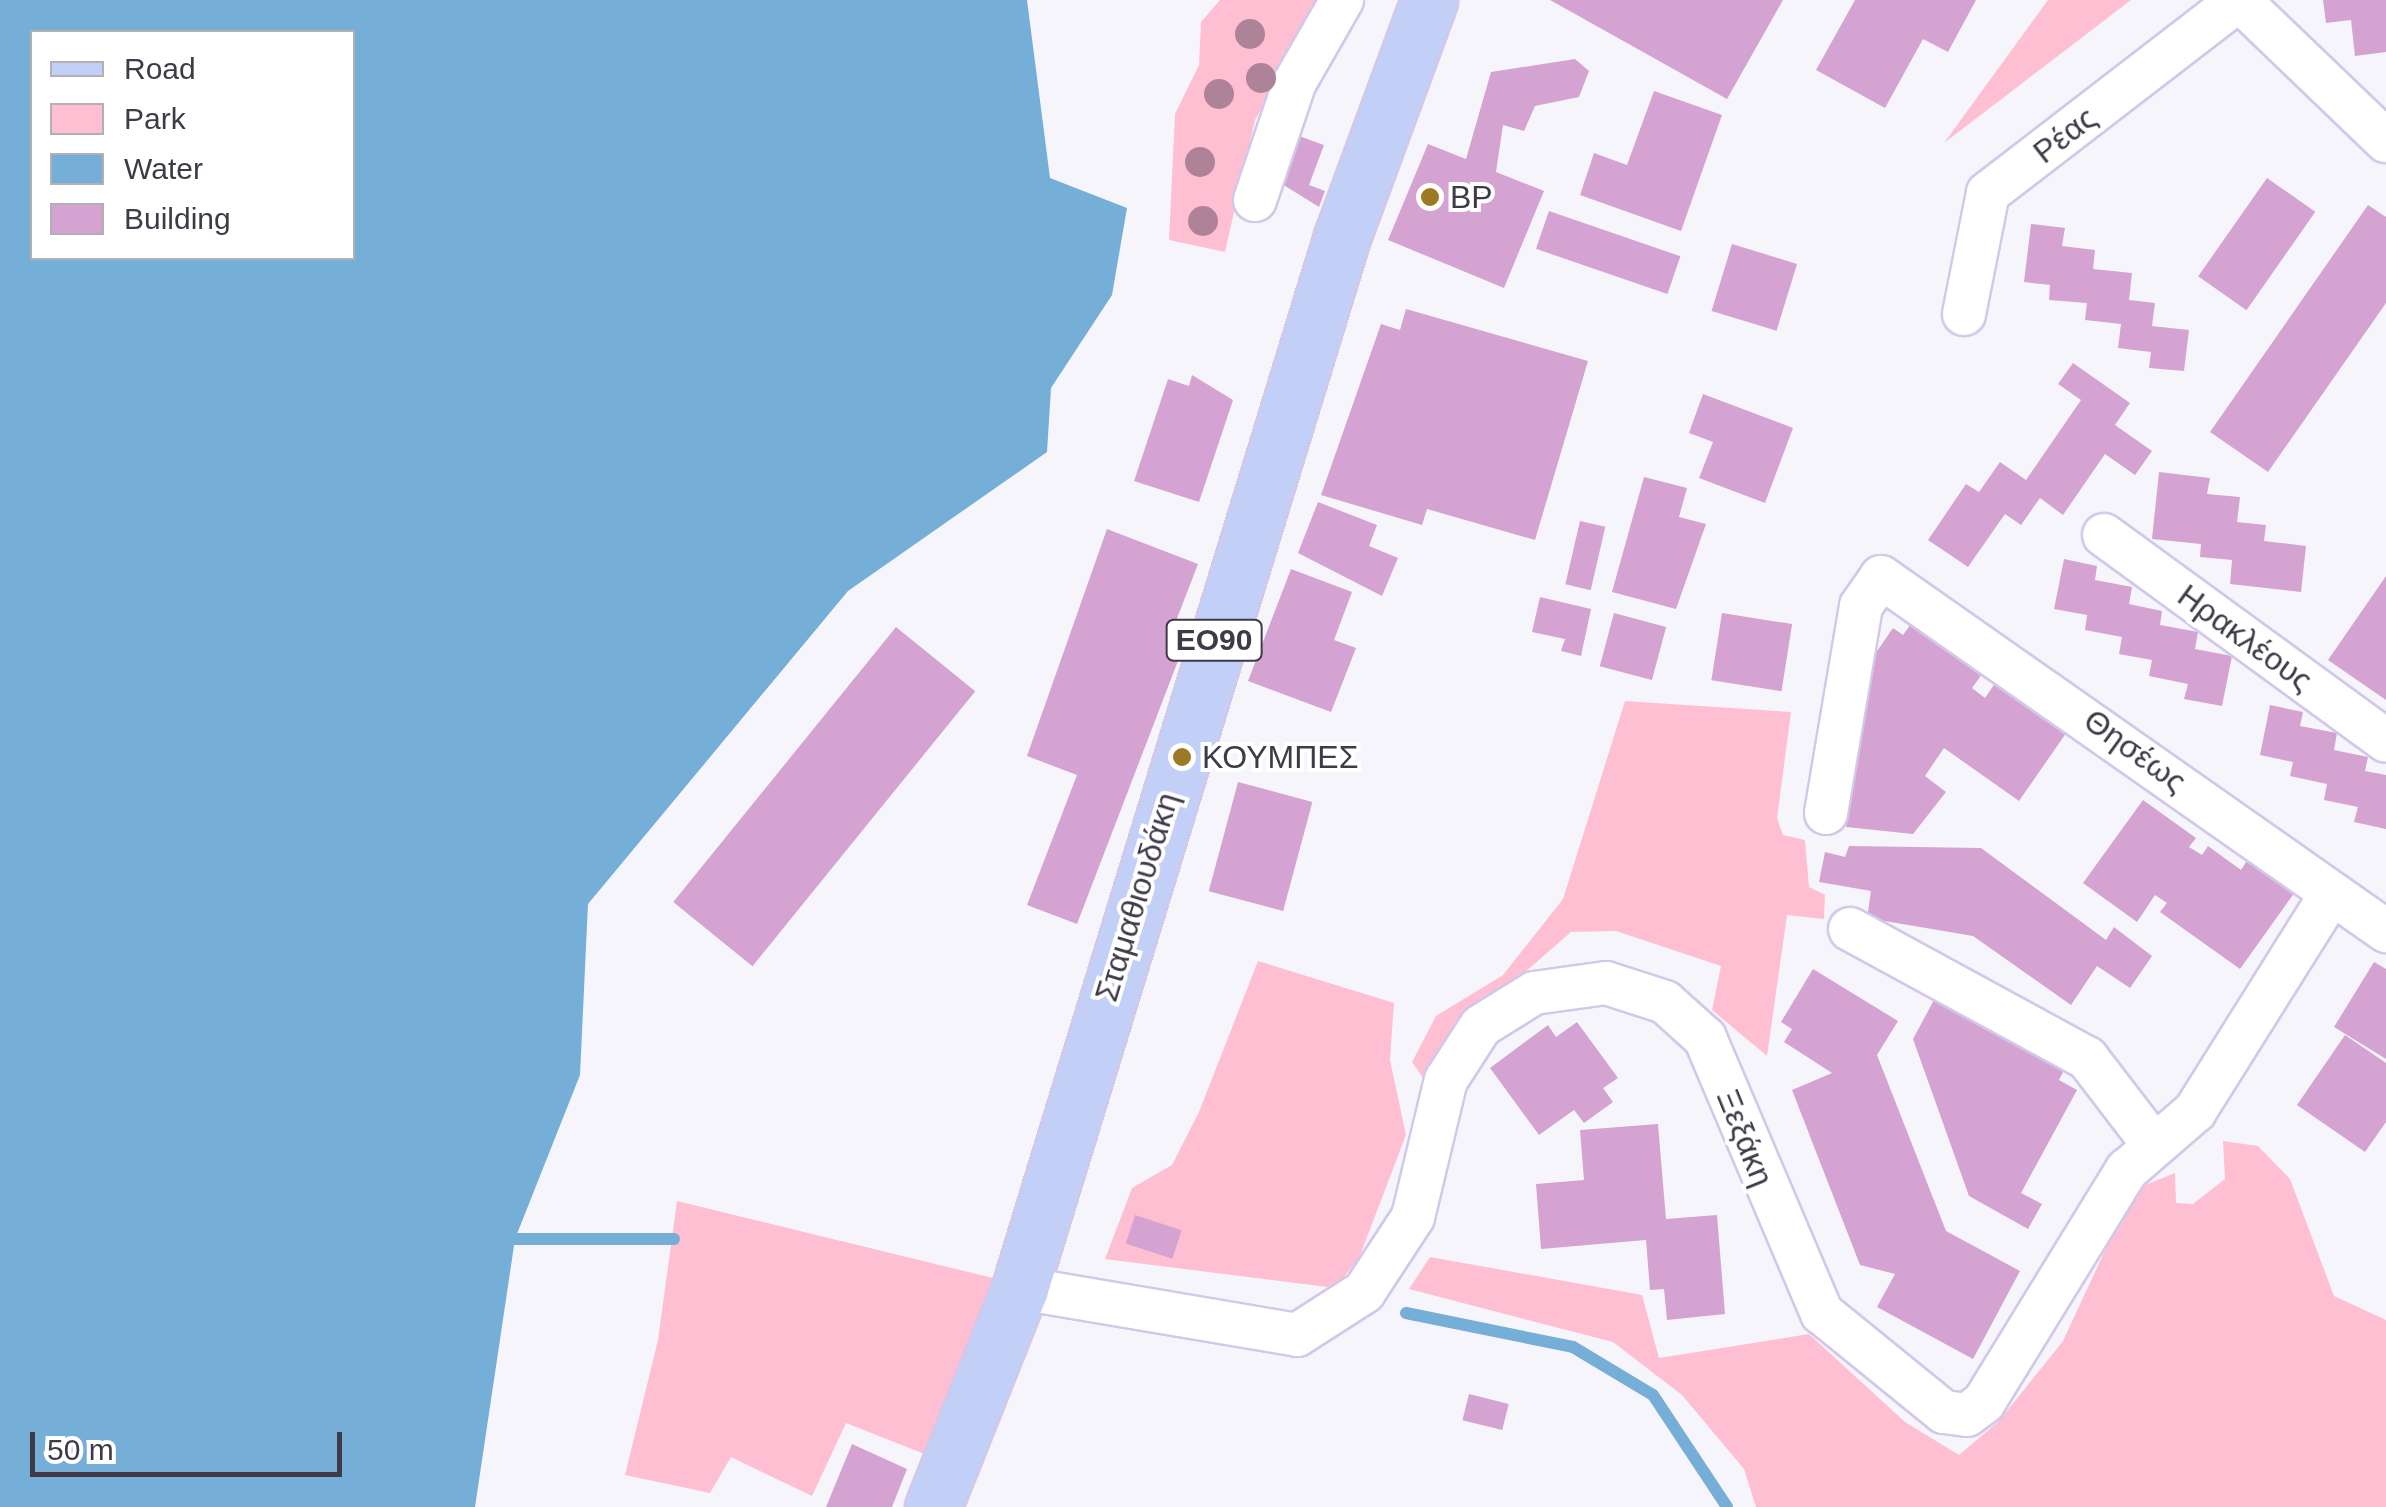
<!DOCTYPE html>
<html>
<head>
<meta charset="utf-8">
<style>
	body { margin:0 }
	#map { position:relative; width:2386px; height:1507px; overflow:hidden; background:#f7f5fc; font-family:Helvetica,sans-serif }
	div>[style] { position:absolute }
	[style*='--x'] { left:calc(var(--x)*1px); top:calc(var(--y)*1px); width:calc(var(--w)*1px); rotate:calc(var(--a)*1deg) }
	.green>* { inset:0; background:#febfd3 }
	.water>* { inset:0; background:#75aed7 }
	.stream>* { height:12px; margin:-6px; padding:0 6px; transform-origin:6px; border-radius:6px; background:#75aed7 }
	.building>* { inset:0; background:#d4a3d1; transform-origin:0 0 }
	.roads { filter:drop-shadow(2px 0 #d2c8e9) drop-shadow(-2px 0 #d2c8e9) drop-shadow(0 2px #d2c8e9) drop-shadow(0 -2px #d2c8e9) }
	.street>* { height:42px; margin:-21px; padding:0 21px; transform-origin:21px; border-radius:21px; background:#fff }
	.primary>* { height:55px; margin:-27.5px; padding:0 27.5px; transform-origin:27.5px; border-radius:27.5px; background:#c2cff7 }
	.trees>* { width:30px; height:30px; margin:-15px; border-radius:50%; background:#ae8297 }
	.dots>* { width:28px; height:28px; translate:-50% -50%; box-sizing:border-box; border:5px solid #fff; border-radius:50% }
	span { translate:-50% -50%; white-space:nowrap; text-align:center; line-height:1.15; -webkit-text-stroke:8px #fff; paint-order:stroke }
	.shield-label span { padding:2px 8px; background:#fff; border:2px solid; border-radius:8px; -webkit-text-stroke-width:0 }
	.shield-label { font-size:30px; color:#3e3a48; font-weight:700 }
	.street-label { font-size:32px; color:#3e3a48 }
	.poi-label { font-size:32px; color:#3e3a48 }
	.left { translate:0 -50%; text-align:left }
	.legend { position:absolute; left:30px; top:30px; width:325px; height:230px; box-sizing:border-box; background:#fff; border:2px solid #b2b0b6; margin:0; padding:12px 18px; list-style:none; font-size:30px; color:#3e3a48 }
	.legend li { display:flex; align-items:center; gap:20px; height:50px }
	.legend b { width:50px; border:2px solid #b2b0b6 }
	.scale { position:absolute; left:30px; top:1432px; width:312px; height:45px; box-sizing:border-box; border:5px solid #3e3a48; border-top:0; padding-left:12px; font-size:30px; line-height:35px; white-space:nowrap; color:#3e3a48; -webkit-text-stroke:8px #fff; paint-order:stroke }
</style>
</head>
<body>
<div id="map">
	<div class="green">
		<div style="clip-path:polygon(1220px 0,1325px 0,1255px 120px,1225px 252px,1169px 240px,1175px 114px,1199px 65px,1201px 22px)"></div>
		<div style="clip-path:polygon(2048px 0,2131px 0,1944px 143px)"></div>
		<div style="clip-path:polygon(1625px 701px,1791px 712px,1777px 818px,1783px 835px,1805px 840px,1809px 887px,1825px 895px,1824px 919px,1787px 915px,1767px 1056px,1712px 1010px,1721px 966px,1616px 931px,1571px 932px,1478px 1013px,1423px 1078px,1412px 1062px,1436px 1016px,1503px 975px,1563px 899px)"></div>
		<div style="clip-path:polygon(1258px 961px,1394px 1003px,1390px 1060px,1406px 1135px,1359px 1258px,1335px 1288px,1105px 1259px,1132px 1188px,1172px 1165px,1199px 1112px)"></div>
		<div style="clip-path:polygon(2223px 1141px,2258px 1146px,2290px 1179px,2334px 1296px,2386px 1320px,2386px 1507px,1756px 1507px,1744px 1469px,1682px 1395px,1613px 1342px,1409px 1289px,1430px 1257px,1642px 1295px,1659px 1358px,1809px 1334px,1905px 1422px,1959px 1455px,1998px 1422px,2063px 1341px,2133px 1190px,2175px 1173px,2176px 1203px,2193px 1204px,2225px 1179px)"></div>
		<div style="clip-path:polygon(677px 1201px,997px 1279px,927px 1455px,846px 1423px,812px 1496px,731px 1457px,710px 1493px,625px 1475px,658px 1340px)"></div>
	</div>
	<div class="water">
		<div style="clip-path:polygon(evenodd,0 0,1027px 0,1050px 178px,1127px 208px,1112px 295px,1051px 388px,1047px 452px,848px 591px,588px 904px,580px 1075px,515px 1239px,475px 1507px,0 1507px,0 0,32px 32px,352px 32px,352px 258px,32px 258px,32px 32px)"></div>
	</div>
	<div class="stream">
		<div style="--x:515;--y:1239;--w:159;--a:0"></div>
		<div style="--x:1406;--y:1313;--w:170;--a:11.5"></div>
		<div style="--x:1573;--y:1347;--w:93;--a:31"></div>
		<div style="--x:1653;--y:1395;--w:134;--a:56.5"></div>
	</div>
	<div class="building">
		<div style="clip-path:polygon(1550px 0,1783px 0,1727px 99px)"></div>
		<div style="clip-path:polygon(1855px 0,1976px 0,1948px 52px,1923px 39px,1885px 108px,1816px 70px)"></div>
		<div style="clip-path:polygon(2323px 0,2386px 0,2386px 52px,2355px 56px,2351px 20px,2326px 23px)"></div>
		<div style="clip-path:polygon(1575px 59px,1589px 71px,1579px 97px,1535px 106px,1524px 131px,1503px 125px,1496px 172px,1544px 191px,1504px 288px,1388px 240px,1428px 144px,1466px 159px,1491px 72px)"></div>
		<div style="clip-path:polygon(1654px 91px,1722px 115px,1681px 231px,1580px 195px,1594px 153px,1627px 165px)"></div>
		<div style="clip-path:polygon(1299px 136px,1324px 145px,1309px 185px,1325px 191px,1319px 207px,1282px 184px)"></div>
		<div style="left:2267px;top:178px;width:59px;height:120px;rotate:35deg"></div>
		<div style="clip-path:polygon(2368px 205px,2386px 217px,2386px 303px,2268px 472px,2210px 432px)"></div>
		<div style="left:1549px;top:211px;width:139px;height:40px;rotate:19deg"></div>
		<div style="clip-path:polygon(2031px 224px,2065px 228px,2062px 246px,2095px 250px,2093px 269px,2132px 273px,2129px 300px,2155px 303px,2152px 326px,2189px 330px,2184px 371px,2149px 368px,2151px 352px,2118px 348px,2121px 324px,2085px 320px,2087px 303px,2049px 300px,2050px 285px,2024px 282px)"></div>
		<div style="left:1732px;top:244px;width:68px;height:70px;rotate:17deg"></div>
		<div style="clip-path:polygon(1406px 309px,1588px 361px,1535px 540px,1427px 509px,1422px 525px,1321px 495px,1381px 324px,1400px 330px)"></div>
		<div style="clip-path:polygon(2073px 363px,2130px 403px,2115px 425px,2152px 451px,2135px 475px,2105px 454px,2063px 515px,2040px 498px,2021px 525px,2005px 514px,1968px 567px,1928px 540px,1966px 484px,1979px 492px,2000px 462px,2026px 480px,2081px 400px,2058px 384px)"></div>
		<div style="clip-path:polygon(1192px 375px,1233px 400px,1199px 502px,1134px 481px,1168px 379px,1189px 386px)"></div>
		<div style="clip-path:polygon(1703px 394px,1793px 428px,1765px 503px,1699px 478px,1713px 442px,1689px 433px)"></div>
		<div style="clip-path:polygon(2159px 472px,2210px 478px,2207px 494px,2240px 497px,2237px 522px,2266px 525px,2264px 541px,2306px 546px,2301px 592px,2230px 584px,2232px 560px,2200px 557px,2201px 544px,2152px 539px)"></div>
		<div style="clip-path:polygon(1644px 477px,1687px 488px,1679px 517px,1706px 524px,1676px 609px,1612px 592px)"></div>
		<div style="clip-path:polygon(1318px 502px,1377px 525px,1369px 546px,1398px 558px,1382px 596px,1298px 553px)"></div>
		<div style="left:1580px;top:521px;width:26px;height:65px;rotate:13deg"></div>
		<div style="clip-path:polygon(1107px 529px,1198px 564px,1171px 634px,1186px 640px,1077px 924px,1027px 905px,1077px 775px,1027px 756px)"></div>
		<div style="clip-path:polygon(2064px 559px,2097px 566px,2095px 580px,2132px 587px,2129px 604px,2162px 611px,2160px 625px,2198px 632px,2195px 649px,2232px 656px,2222px 706px,2184px 699px,2188px 684px,2149px 676px,2152px 660px,2119px 654px,2122px 637px,2085px 630px,2087px 615px,2054px 609px)"></div>
		<div style="clip-path:polygon(1291px 569px,1352px 592px,1334px 640px,1356px 648px,1331px 712px,1248px 681px)"></div>
		<div style="clip-path:polygon(2386px 576px,2386px 700px,2328px 660px)"></div>
		<div style="clip-path:polygon(1540px 597px,1591px 609px,1581px 656px,1561px 651px,1565px 639px,1532px 632px)"></div>
		<div style="left:1614px;top:613px;width:54px;height:55px;rotate:15deg"></div>
		<div style="left:1722px;top:613px;width:71px;height:68px;rotate:9deg"></div>
		<div style="clip-path:polygon(1913px 621px,1985px 670px,1972px 688px,1985px 698px,1998px 679px,2069px 729px,2019px 801px,1944px 748px,1925px 776px,1946px 792px,1913px 834px,1846px 827px,1862px 673px,1893px 628px,1903px 635px)"></div>
		<div style="left:896px;top:627px;width:102px;height:354px;rotate:39deg"></div>
		<div style="clip-path:polygon(2270px 705px,2303px 712px,2300px 726px,2337px 733px,2334px 750px,2368px 757px,2365px 771px,2386px 775px,2386px 829px,2354px 822px,2358px 807px,2324px 800px,2327px 784px,2290px 776px,2293px 762px,2260px 755px)"></div>
		<div style="left:1238px;top:782px;width:77px;height:113px;rotate:15deg"></div>
		<div style="clip-path:polygon(2143px 800px,2196px 838px,2189px 847px,2202px 855px,2208px 846px,2241px 870px,2248px 859px,2295px 892px,2240px 969px,2160px 912px,2167px 903px,2155px 895px,2137px 922px,2083px 883px)"></div>
		<div style="clip-path:polygon(1849px 846px,1981px 848px,2106px 940px,2114px 927px,2152px 956px,2130px 988px,2097px 966px,2071px 1005px,1973px 936px,1867px 918px,1871px 891px,1819px 882px,1825px 852px,1845px 857px)"></div>
		<div style="clip-path:polygon(2374px 962px,2386px 969px,2386px 1059px,2334px 1027px)"></div>
		<div style="clip-path:polygon(1813px 969px,1898px 1021px,1877px 1055px,1946px 1231px,2020px 1271px,1973px 1359px,1877px 1307px,1895px 1274px,1860px 1265px,1792px 1090px,1832px 1073px,1784px 1042px,1792px 1029px,1781px 1022px)"></div>
		<div style="clip-path:polygon(1934px 1000px,2064px 1070px,2059px 1080px,2077px 1090px,2021px 1193px,2042px 1204px,2028px 1229px,1969px 1196px,1913px 1039px)"></div>
		<div style="clip-path:polygon(1577px 1022px,1618px 1078px,1603px 1088px,1613px 1102px,1584px 1123px,1574px 1110px,1539px 1135px,1490px 1068px,1548px 1025px,1556px 1037px)"></div>
		<div style="clip-path:polygon(2345px 1035px,2386px 1063px,2386px 1122px,2365px 1152px,2297px 1105px)"></div>
		<div style="clip-path:polygon(1658px 1124px,1666px 1219px,1717px 1215px,1725px 1314px,1667px 1320px,1664px 1289px,1650px 1290px,1646px 1240px,1541px 1249px,1536px 1184px,1584px 1180px,1580px 1130px)"></div>
		<div style="left:1135px;top:1215px;width:49px;height:30px;rotate:18deg"></div>
		<div style="left:1469px;top:1394px;width:41px;height:27px;rotate:14deg"></div>
		<div style="clip-path:polygon(852px 1444px,907px 1469px,892px 1507px,826px 1507px)"></div>
	</div>
	<div class="roads">
		<div class="street">
			<div style="--x:2239;--y:0;--w:204;--a:43.8"></div>
			<div style="--x:1255;--y:200;--w:125;--a:-71.3"></div>
			<div style="--x:1295;--y:82;--w:95;--a:-60.2"></div>
			<div style="--x:1964;--y:314;--w:123;--a:-78.8"></div>
			<div style="--x:1988;--y:193;--w:317;--a:-37.6"></div>
			<div style="--x:2104;--y:535;--w:349;--a:36.1"></div>
			<div style="--x:1826;--y:813;--w:210;--a:-80.4"></div>
			<div style="--x:1861;--y:606;--w:35;--a:-55"></div>
			<div style="--x:1881;--y:577;--w:617;--a:35.03"></div>
			<div style="--x:1850;--y:929;--w:270;--a:28.6"></div>
			<div style="--x:2087;--y:1058;--w:108;--a:52.5"></div>
			<div style="--x:1020;--y:1288;--w:281;--a:9.6"></div>
			<div style="--x:1297;--y:1335;--w:80;--a:-32.7"></div>
			<div style="--x:1364;--y:1292;--w:90;--a:-56.8"></div>
			<div style="--x:1413;--y:1217;--w:141;--a:-76.5"></div>
			<div style="--x:1446;--y:1080;--w:64;--a:-57.1"></div>
			<div style="--x:1481;--y:1026;--w:62;--a:-31.9"></div>
			<div style="--x:1534;--y:993;--w:73;--a:-7.9"></div>
			<div style="--x:1606;--y:983;--w:62;--a:17.9"></div>
			<div style="--x:1665;--y:1002;--w:54;--a:42"></div>
			<div style="--x:1705;--y:1038;--w:299;--a:67"></div>
			<div style="--x:1822;--y:1313;--w:157;--a:39.1"></div>
			<div style="--x:1944;--y:1412;--w:23;--a:7"></div>
			<div style="--x:1967;--y:1415;--w:21;--a:-37"></div>
			<div style="--x:1984;--y:1402;--w:273;--a:-58.4"></div>
			<div style="--x:2127;--y:1170;--w:90;--a:-40.9"></div>
			<div style="--x:2195;--y:1111;--w:257;--a:-57.9"></div>
		</div>
		<div class="primary">
			<div style="--x:933;--y:1507;--w:236;--a:-68.3"></div>
			<div style="--x:1020;--y:1288;--w:1099;--a:-72.97"></div>
			<div style="--x:1342;--y:237;--w:252;--a:-69.8"></div>
		</div>
	</div>
	<div class="trees">
		<div style="left:1250px;top:34px"></div>
		<div style="left:1261px;top:78px"></div>
		<div style="left:1219px;top:94px"></div>
		<div style="left:1200px;top:162px"></div>
		<div style="left:1203px;top:221px"></div>
	</div>
	<div class="dots">
		<div style="left:1430px;top:197px;background:#9c7924"></div>
		<div style="left:1182px;top:757px;background:#9c7924"></div>
	</div>
	<div class="shield-label">
		<span style="left:1214px;top:640px">ΕΟ90</span>
	</div>
	<div class="street-label">
		<span style="left:2065px;top:135px;rotate:-38deg">Ρέας</span>
		<span style="left:2245px;top:638px;rotate:36deg">Ηρακλέους</span>
		<span style="left:2135px;top:751px;rotate:36deg">Θησέως</span>
		<span style="left:1137px;top:897px;rotate:-73deg">Σταμαθιουδάκη</span>
		<span style="left:1745px;top:1138px;rotate:68deg">Ξεξάκη</span>
	</div>
	<div class="poi-label">
		<span class="left" style="left:1450px;top:197px">BP</span>
		<span class="left" style="left:1202px;top:757px">ΚΟΥΜΠΕΣ</span>
	</div>
	<ul class="legend">
	<li><b style="height:12px;background:#c2cff7"></b>Road</li>
	<li><b style="height:28px;background:#febfd3"></b>Park</li>
	<li><b style="height:28px;background:#75aed7"></b>Water</li>
	<li><b style="height:28px;background:#d4a3d1"></b>Building</li>
	</ul>
	<div class="scale">50 m</div>
</div>
</body>
</html>
